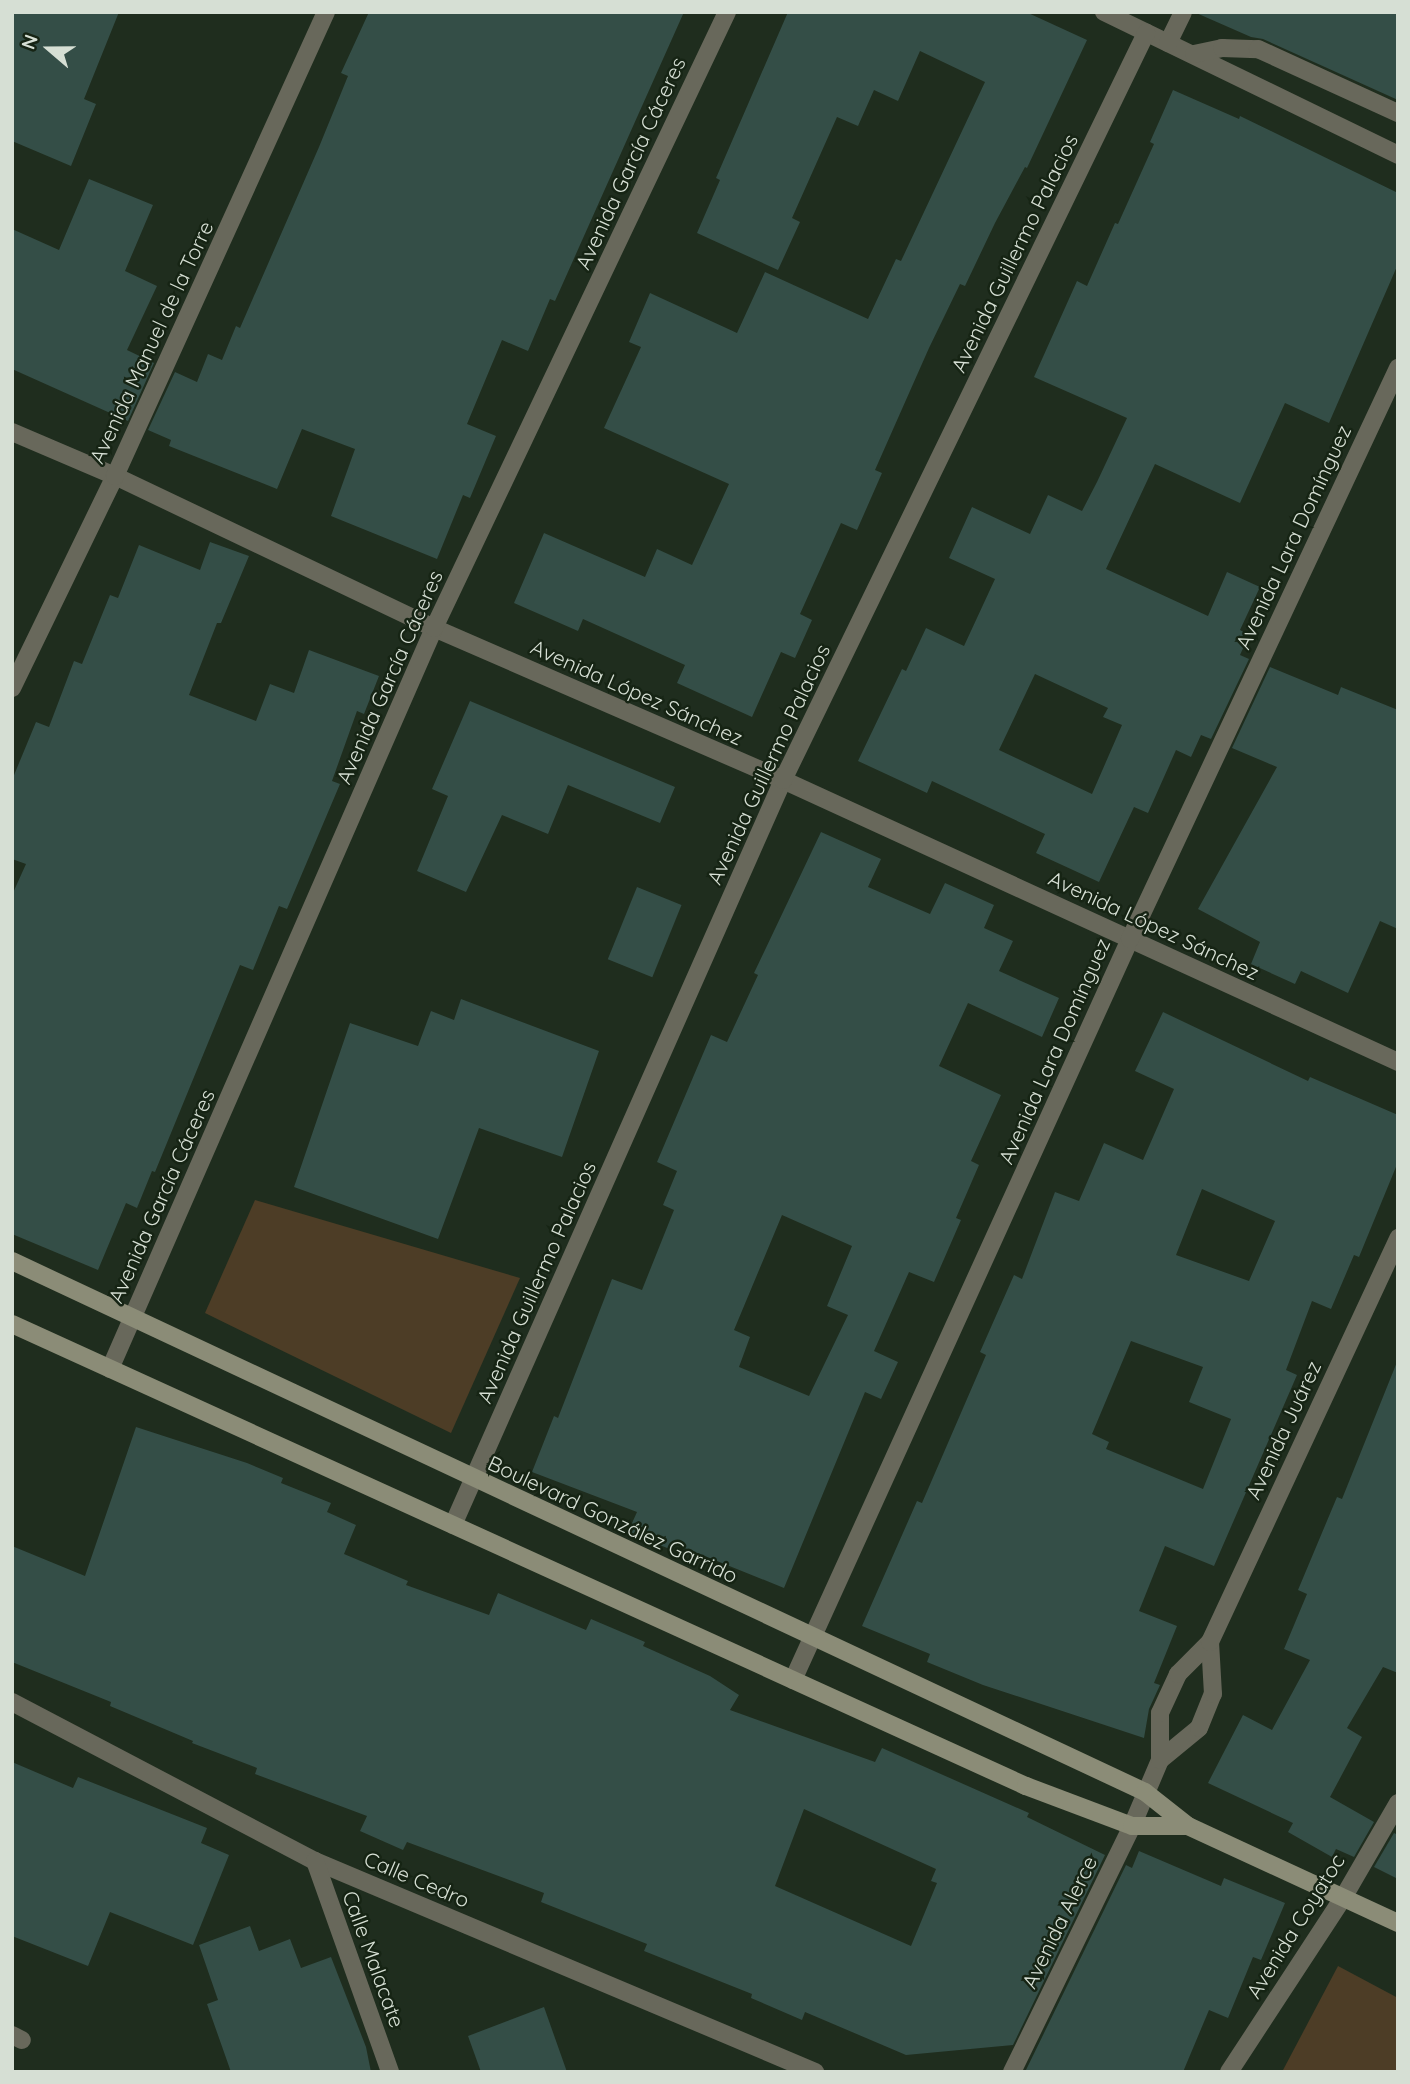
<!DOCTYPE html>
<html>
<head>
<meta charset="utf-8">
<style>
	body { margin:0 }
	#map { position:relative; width:1410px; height:2084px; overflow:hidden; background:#1f2d1e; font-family:Quicksand,sans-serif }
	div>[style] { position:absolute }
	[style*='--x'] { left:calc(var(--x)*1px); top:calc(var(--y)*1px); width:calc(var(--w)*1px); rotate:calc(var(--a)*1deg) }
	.green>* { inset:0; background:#4d3d26 }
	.building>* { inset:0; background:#344e47; transform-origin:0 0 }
	.street>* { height:18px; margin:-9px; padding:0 9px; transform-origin:9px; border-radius:9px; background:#68685b }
	.secondary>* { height:18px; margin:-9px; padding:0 9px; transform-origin:9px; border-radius:9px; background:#8b8c77 }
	span { translate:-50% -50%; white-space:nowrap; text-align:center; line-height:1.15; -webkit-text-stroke:5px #162414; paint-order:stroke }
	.street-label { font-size:21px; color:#d6dfd4 }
	.frame { position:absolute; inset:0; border:14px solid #d6dfd4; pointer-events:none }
	.north { position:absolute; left:14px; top:14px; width:70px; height:70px; -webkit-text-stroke:5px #162414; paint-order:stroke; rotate:290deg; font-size:19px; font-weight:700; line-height:28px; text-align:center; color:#d6dfd4 }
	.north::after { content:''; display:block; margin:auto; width:24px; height:32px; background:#d6dfd4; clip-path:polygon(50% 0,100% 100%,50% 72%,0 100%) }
</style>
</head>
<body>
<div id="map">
	<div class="green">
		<div style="clip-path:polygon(255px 1200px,520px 1278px,451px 1433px,205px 1313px)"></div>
		<div style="clip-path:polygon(1338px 1966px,1398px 1998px,1398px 2072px,1282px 2072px)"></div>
	</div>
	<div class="building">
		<div style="clip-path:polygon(12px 12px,119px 12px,84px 99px,96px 104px,71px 166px,12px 141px)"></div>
		<div style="clip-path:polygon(369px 12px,684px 12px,555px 301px,550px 299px,528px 351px,502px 340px,467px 424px,496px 436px,470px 498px,463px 495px,437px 559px,331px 516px,355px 449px,302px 429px,277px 489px,169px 446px,171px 440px,148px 430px,175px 372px,197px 382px,208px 354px,222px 360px,236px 326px,240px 328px,319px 147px,348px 76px,341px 73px)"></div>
		<div style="clip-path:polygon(788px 12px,1026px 12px,1087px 40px,1027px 168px,1025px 167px,995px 223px,965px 286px,960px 284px,929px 348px,875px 470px,882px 473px,857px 530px,841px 523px,800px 614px,812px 620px,795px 658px,781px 652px,752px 717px,677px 683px,685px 665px,583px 619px,578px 631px,514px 603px,544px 533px,645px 577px,657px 549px,692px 565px,729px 484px,604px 428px,641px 347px,629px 342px,650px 293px,737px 333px,765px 272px,868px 319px,896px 259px,901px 261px,985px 82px,920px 51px,898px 101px,874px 90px,858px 126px,837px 117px,792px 218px,800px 222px,778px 270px,697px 233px,720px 180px,716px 178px)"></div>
		<div style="clip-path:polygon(1194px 12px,1398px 12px,1398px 100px,1263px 39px,1251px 37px)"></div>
		<div style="clip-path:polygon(evenodd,1173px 90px,1239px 119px,1240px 116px,1398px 193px,1398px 264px,1329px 423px,1285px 403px,1240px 503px,1155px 464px,1106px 569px,1208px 616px,1227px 572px,1260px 587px,1240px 630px,1249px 635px,1240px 655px,1249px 659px,1211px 739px,1201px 735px,1191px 757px,1176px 750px,1148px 813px,1134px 807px,1099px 882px,1036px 853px,1045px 834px,932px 781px,927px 793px,858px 761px,902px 669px,906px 671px,926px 628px,964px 646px,995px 579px,949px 558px,972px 507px,1030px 534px,1048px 495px,1082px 511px,1097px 482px,1127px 418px,1034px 377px,1077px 281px,1087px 286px,1115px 223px,1118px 224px,1154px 144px,1150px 142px,1173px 90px,1035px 674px,1108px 708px,1103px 717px,1122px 725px,1092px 794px,999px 750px,1035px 674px)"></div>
		<div style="clip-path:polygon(89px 179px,153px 205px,125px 271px,157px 286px,127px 350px,154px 363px,128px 421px,12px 369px,12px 229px,59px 250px)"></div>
		<div style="clip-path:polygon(210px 542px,249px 556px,221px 623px,217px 623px,189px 695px,256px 721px,270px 684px,294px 693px,309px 650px,379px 676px,364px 714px,357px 711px,332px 781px,340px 784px,287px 909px,279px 906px,253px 970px,240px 965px,155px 1172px,152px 1171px,137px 1208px,126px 1203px,98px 1270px,12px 1234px,12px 895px,26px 864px,12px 859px,12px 780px,36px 722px,49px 727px,74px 661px,82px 664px,110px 595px,118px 598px,139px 545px,200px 570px)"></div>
		<div style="clip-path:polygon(1270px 667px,1338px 695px,1341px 687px,1398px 710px,1398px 929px,1380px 921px,1348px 993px,1301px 971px,1295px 984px,1251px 964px,1260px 942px,1198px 909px,1277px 767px,1232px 748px)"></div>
		<div style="clip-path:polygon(470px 701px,675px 787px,660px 823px,568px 785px,548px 834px,502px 815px,466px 892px,417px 871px,448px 796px,432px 789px)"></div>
		<div style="clip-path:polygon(evenodd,821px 832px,881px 859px,868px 887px,930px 914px,945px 883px,994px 905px,984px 928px,1013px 941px,999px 971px,1059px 998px,1042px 1037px,968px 1003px,939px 1066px,1001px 1095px,971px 1161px,979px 1165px,956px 1218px,961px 1220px,934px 1282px,909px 1272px,874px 1351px,898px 1362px,881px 1399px,865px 1392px,784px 1588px,675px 1544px,672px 1550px,628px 1532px,637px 1512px,532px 1472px,554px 1416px,558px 1418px,612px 1279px,642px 1290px,674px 1210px,663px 1205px,677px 1171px,657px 1162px,711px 1035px,727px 1042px,758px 975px,754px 973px,821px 832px,782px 1215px,852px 1246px,827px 1306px,848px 1315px,809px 1396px,739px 1367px,750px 1337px,734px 1330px,782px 1215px)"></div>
		<div style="left:637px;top:887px;width:48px;height:78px;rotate:22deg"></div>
		<div style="clip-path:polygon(461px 999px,599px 1051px,562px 1157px,479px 1128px,438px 1239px,294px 1187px,350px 1023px,418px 1046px,431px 1011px,454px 1020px)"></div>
		<div style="clip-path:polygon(evenodd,1163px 1012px,1308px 1081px,1310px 1077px,1398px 1115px,1398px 1162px,1359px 1257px,1354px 1255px,1331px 1309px,1312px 1301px,1286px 1370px,1297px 1375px,1214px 1566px,1165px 1546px,1139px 1611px,1177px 1626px,1154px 1683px,1160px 1685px,1149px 1709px,1144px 1738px,983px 1685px,927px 1662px,930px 1654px,862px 1626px,917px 1501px,922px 1503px,986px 1355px,980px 1352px,1014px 1275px,1022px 1279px,1055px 1192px,1079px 1201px,1104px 1143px,1143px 1160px,1174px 1089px,1135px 1071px,1163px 1012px,1202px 1189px,1275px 1221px,1249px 1281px,1176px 1255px,1202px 1189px,1163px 1012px,1131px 1341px,1203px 1367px,1189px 1402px,1231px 1419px,1203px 1489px,1106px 1449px,1109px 1442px,1092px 1434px,1131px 1341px)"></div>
		<div style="clip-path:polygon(1397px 1362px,1398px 1673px,1383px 1667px,1347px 1728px,1362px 1737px,1330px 1797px,1374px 1822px,1354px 1857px,1336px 1849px,1332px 1857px,1288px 1832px,1293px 1823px,1208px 1783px,1243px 1715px,1272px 1730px,1310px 1660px,1284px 1649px,1307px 1594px,1298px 1590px,1337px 1497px,1342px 1499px)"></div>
		<div style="clip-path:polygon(evenodd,136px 1427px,247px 1463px,283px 1478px,281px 1483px,331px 1503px,327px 1512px,356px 1525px,344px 1554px,408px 1581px,406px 1585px,489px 1615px,498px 1593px,586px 1630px,591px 1619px,645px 1642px,643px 1646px,710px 1676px,739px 1695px,730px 1710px,875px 1762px,882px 1748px,1029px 1813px,1027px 1817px,1105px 1855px,1013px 2045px,906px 2055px,805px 2012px,802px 2020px,751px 1998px,752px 1994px,644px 1951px,647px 1944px,541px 1902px,544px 1893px,407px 1842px,403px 1850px,360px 1831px,367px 1816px,255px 1774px,257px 1768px,192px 1743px,193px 1741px,110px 1706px,111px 1702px,12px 1662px,12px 1546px,85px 1576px,136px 1427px,804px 1809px,936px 1869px,931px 1881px,937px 1883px,911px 1946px,775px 1886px,804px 1809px)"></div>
		<div style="clip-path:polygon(12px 1762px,73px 1788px,78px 1777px,207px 1828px,201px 1843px,229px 1855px,193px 1945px,110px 1912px,88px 1966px,12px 1936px)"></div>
		<div style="clip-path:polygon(1394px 1833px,1398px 1835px,1398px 1879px,1374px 1867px)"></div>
		<div style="clip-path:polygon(1139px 1851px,1221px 1886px,1224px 1878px,1285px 1903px,1261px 1960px,1253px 1957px,1228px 2018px,1209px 2010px,1183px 2072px,1025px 2072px,1126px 1865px,1132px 1868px)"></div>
		<div style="clip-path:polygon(250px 1926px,259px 1951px,290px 1939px,301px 1968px,331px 1957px,366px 2047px,371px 2072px,231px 2072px,207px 2004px,218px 2000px,199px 1945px)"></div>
		<div style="clip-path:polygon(544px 2007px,567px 2072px,481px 2072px,468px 2036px)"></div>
	</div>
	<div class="street">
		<div style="--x:1104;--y:12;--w:327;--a:25.9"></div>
		<div style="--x:1168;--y:43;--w:34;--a:-64"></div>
		<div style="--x:1194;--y:54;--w:29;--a:-12"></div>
		<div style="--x:1222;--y:48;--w:36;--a:2"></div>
		<div style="--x:1258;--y:49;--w:154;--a:24.6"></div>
		<div style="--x:12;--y:432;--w:112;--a:23.1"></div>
		<div style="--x:115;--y:476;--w:353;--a:25.5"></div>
		<div style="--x:434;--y:628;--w:381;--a:23.5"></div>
		<div style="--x:783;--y:780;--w:677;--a:24.63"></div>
		<div style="--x:12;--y:688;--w:236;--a:-64.1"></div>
		<div style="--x:115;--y:476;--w:510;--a:-65.55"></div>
		<div style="--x:110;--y:1369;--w:809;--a:-66.38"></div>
		<div style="--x:434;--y:628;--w:682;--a:-64.56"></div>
		<div style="--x:453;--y:1525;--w:815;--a:-66.11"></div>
		<div style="--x:783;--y:780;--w:831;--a:-64.08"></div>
		<div style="--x:793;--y:1680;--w:814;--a:-65.54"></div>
		<div style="--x:1130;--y:939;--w:631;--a:-64.86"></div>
		<div style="--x:12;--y:1702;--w:342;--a:27.7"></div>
		<div style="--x:315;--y:1861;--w:543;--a:22.88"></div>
		<div style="--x:1160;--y:1760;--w:50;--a:-39.4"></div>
		<div style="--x:1199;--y:1728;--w:37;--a:-68"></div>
		<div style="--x:1213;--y:1694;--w:52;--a:-93.3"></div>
		<div style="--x:315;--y:1861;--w:224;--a:70.4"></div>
		<div style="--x:12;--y:2035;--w:11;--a:27"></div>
		<div style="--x:1012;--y:2072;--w:274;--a:-64"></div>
		<div style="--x:1132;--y:1826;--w:72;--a:-67"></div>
		<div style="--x:1160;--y:1760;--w:47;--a:-90"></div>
		<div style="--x:1160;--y:1713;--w:43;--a:-65.2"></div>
		<div style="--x:1178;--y:1674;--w:45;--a:-45"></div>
		<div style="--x:1210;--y:1642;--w:446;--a:-65"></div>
		<div style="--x:1229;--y:2072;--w:208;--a:-56.8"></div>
		<div style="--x:1343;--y:1898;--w:110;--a:-59.9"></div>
	</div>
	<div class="secondary">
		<div style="--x:12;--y:1261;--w:1251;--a:25.11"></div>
		<div style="--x:1145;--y:1792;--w:55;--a:38.3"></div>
		<div style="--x:1188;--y:1826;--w:231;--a:24.8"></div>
		<div style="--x:12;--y:1324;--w:1114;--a:24.5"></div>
		<div style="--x:1026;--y:1786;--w:113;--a:20.7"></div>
		<div style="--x:1132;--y:1826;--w:56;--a:0"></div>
	</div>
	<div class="street-label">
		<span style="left:630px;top:163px;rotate:-65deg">Avenida García Cáceres</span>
		<span style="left:1014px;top:253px;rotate:-64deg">Avenida Guillermo Palacios</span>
		<span style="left:151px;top:342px;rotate:-65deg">Avenida Manuel de la Torre</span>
		<span style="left:1293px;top:537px;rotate:-65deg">Avenida Lara Domínguez</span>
		<span style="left:389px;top:677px;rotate:-66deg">Avenida García Cáceres</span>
		<span style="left:637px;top:692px;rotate:24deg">Avenida López Sánchez</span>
		<span style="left:768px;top:764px;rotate:-65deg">Avenida Guillermo Palacios</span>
		<span style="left:1154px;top:925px;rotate:25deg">Avenida López Sánchez</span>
		<span style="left:1054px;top:1051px;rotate:-66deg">Avenida Lara Domínguez</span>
		<span style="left:161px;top:1196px;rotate:-66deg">Avenida García Cáceres</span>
		<span style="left:536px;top:1282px;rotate:-66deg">Avenida Guillermo Palacios</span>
		<span style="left:1283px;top:1430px;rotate:-65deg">Avenida Juárez</span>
		<span style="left:613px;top:1519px;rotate:25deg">Boulevard González Garrido</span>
		<span style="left:417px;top:1879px;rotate:23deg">Calle Cedro</span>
		<span style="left:1059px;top:1922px;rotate:-64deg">Avenida Alerce</span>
		<span style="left:1295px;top:1926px;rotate:-58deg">Avenida Coyatoc</span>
		<span style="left:374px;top:1959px;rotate:70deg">Calle Malacate</span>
	</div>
	<div class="frame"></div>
	<div class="north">N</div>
</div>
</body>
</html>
